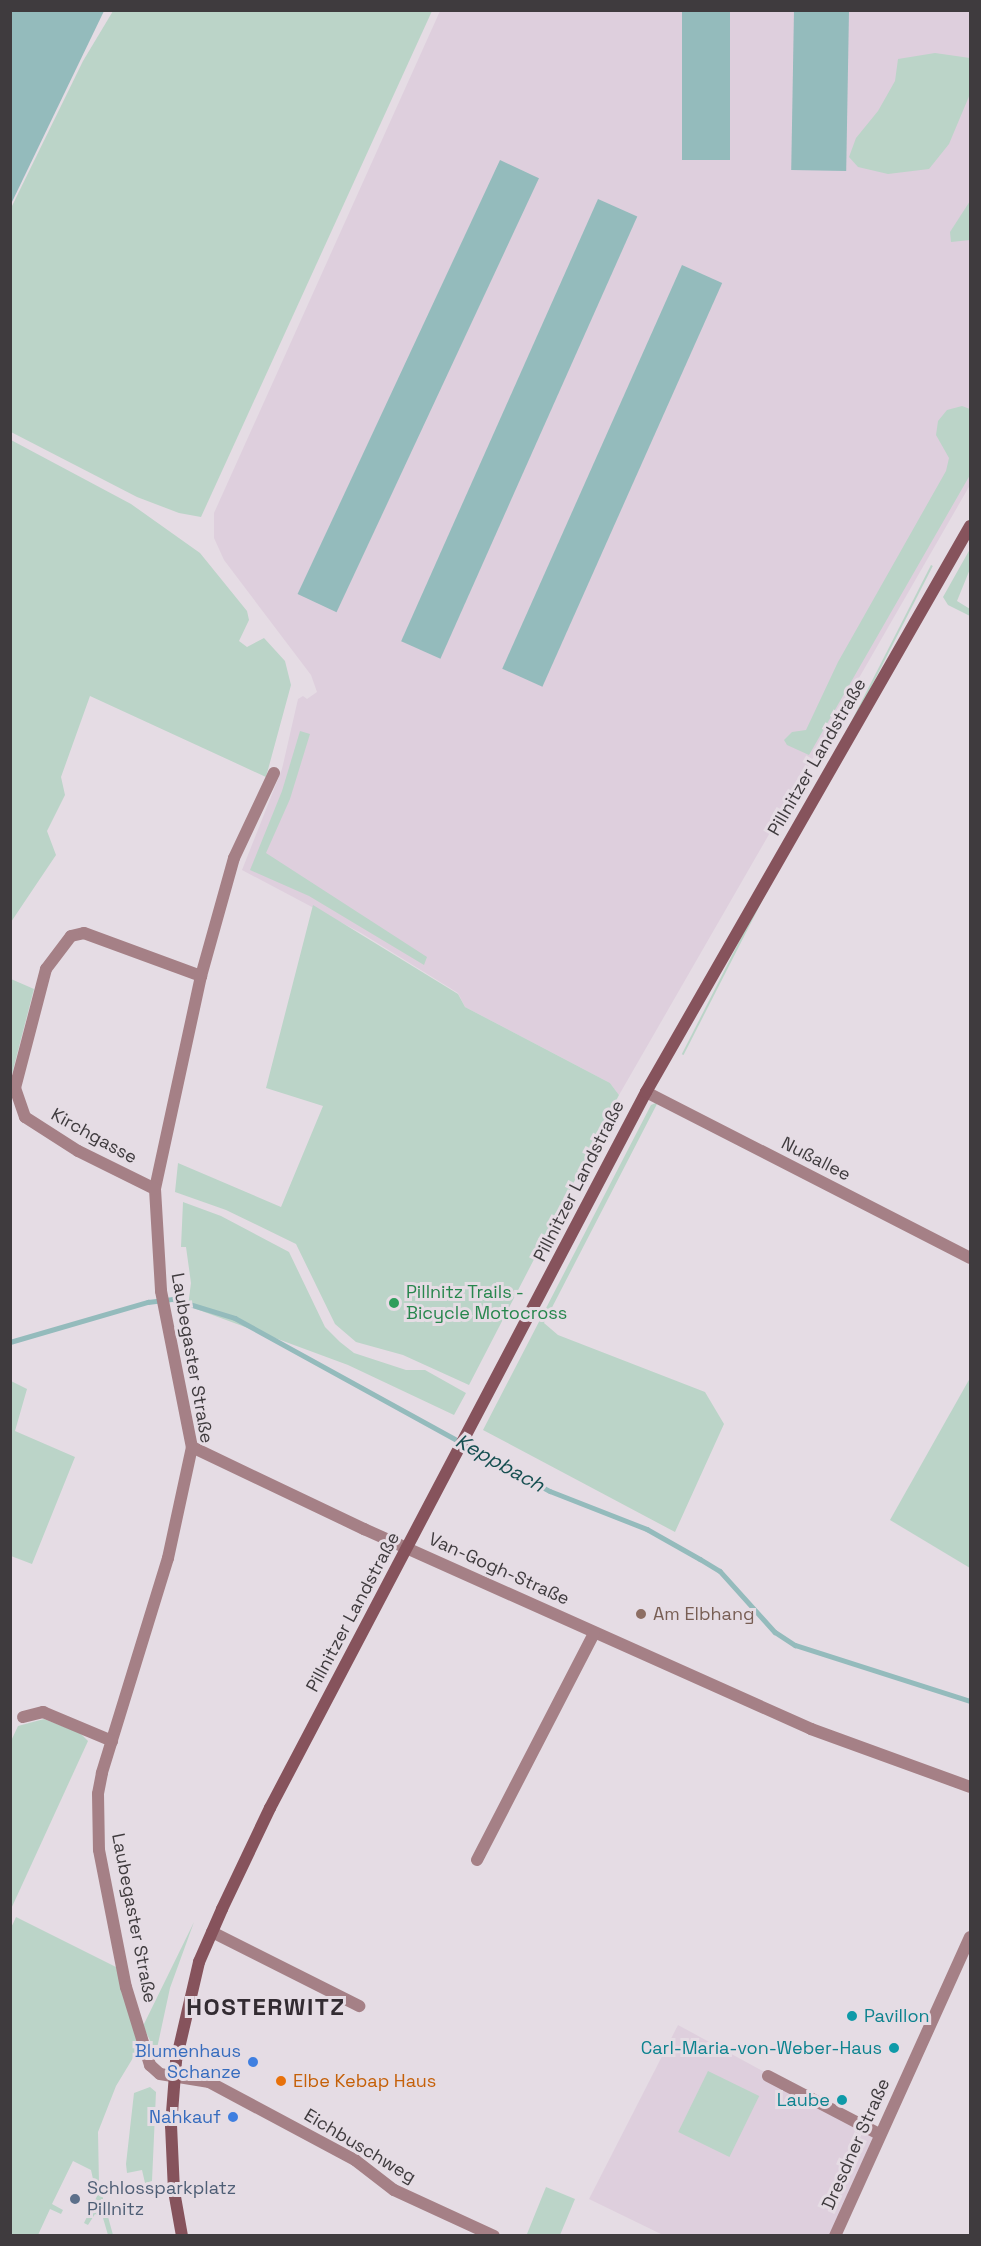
<!DOCTYPE html>
<html>
<head>
<meta charset="utf-8">
<style>
	body { margin:0 }
	#map { position:relative; width:981px; height:2246px; overflow:hidden; background:#e5dce4; font-family:"Space Grotesk",sans-serif }
	div>[style] { position:absolute }
	[style*='--x'] { left:calc(var(--x)*1px); top:calc(var(--y)*1px); width:calc(var(--w)*1px); rotate:calc(var(--a)*1deg) }
	.built>* { inset:0; background:#decfdd }
	.green>* { inset:0; background:#bbd4c8; transform-origin:0 0 }
	.water>* { inset:0; background:#94bbbc; transform-origin:0 0 }
	.stream>* { height:4.5px; margin:-2.25px; padding:0 2.25px; transform-origin:2.25px; border-radius:2.25px; background:#94bbbc }
	.street>* { height:12px; margin:-6px; padding:0 6px; transform-origin:6px; border-radius:6px; background:#a58086 }
	.secondary>* { height:12px; margin:-6px; padding:0 6px; transform-origin:6px; border-radius:6px; background:#86535c }
	.dots>* { width:16px; height:16px; translate:-50% -50%; box-sizing:border-box; border:3px solid #e5dce4; border-radius:50% }
	span { translate:-50% -50%; white-space:nowrap; text-align:center; line-height:1.15; -webkit-text-stroke:6px #e5dce4; paint-order:stroke }
	.street-label { font-size:18px; color:#3f3b3e }
	.leisure-label { font-size:18px; color:#27864d }
	.left { translate:0 -50%; text-align:left }
	.education-label { font-size:18px; color:#785e54 }
	.culture-label { font-size:18px; color:#0d838f }
	.right { translate:-100% -50%; text-align:right }
	.shop-label { font-size:18px; color:#366cbe }
	.food-label { font-size:18px; color:#c56008 }
	.service-label { font-size:18px; color:#4e5e75 }
	.water-label { font-size:20px; color:#164f51; font-style:italic }
	.district-label { font-size:24px; color:#332c32; font-weight:700; letter-spacing:1.5px }
	.frame { position:absolute; inset:0; border:12px solid #3f3b3e; pointer-events:none }
</style>
</head>
<body>
<div id="map">
	<div class="built">
		<div style="clip-path:polygon(440px 11px,970px 11px,970px 485px,619px 1095px,610px 1083px,465px 1007px,458px 993px,361px 933px,242px 870px,282px 769px,298px 699px,303px 696px,307px 699px,317px 692px,311px 675px,224px 560px,214px 538px,214px 513px)"></div>
		<div style="clip-path:polygon(678px 2025px,879px 2134px,835px 2235px,663px 2235px,589px 2199px)"></div>
	</div>
	<div class="green">
		<div style="clip-path:polygon(113px 11px,432px 11px,201px 517px,179px 513px,137px 497px,11px 432px,11px 208px,83px 61px)"></div>
		<div style="clip-path:polygon(935px 53px,970px 58px,970px 94px,949px 144px,929px 169px,888px 174px,858px 167px,849px 157px,856px 138px,878px 111px,895px 81px,898px 59px)"></div>
		<div style="clip-path:polygon(970px 201px,970px 240px,951px 242px,950px 232px)"></div>
		<div style="clip-path:polygon(962px 406px,970px 409px,970px 475px,809px 755px,787px 745px,784px 740px,792px 732px,806px 730px,838px 662px,946px 471px,949px 458px,936px 435px,938px 421px,947px 410px)"></div>
		<div style="clip-path:polygon(11px 440px,131px 504px,200px 553px,247px 611px,249px 620px,239px 641px,247px 647px,264px 638px,285px 661px,291px 685px,266px 777px,90px 696px,61px 777px,65px 795px,47px 831px,56px 855px,11px 922px)"></div>
		<div style="clip-path:polygon(970px 549px,970px 569px,957px 601px,970px 609px,970px 616px,948px 605px,943px 597px)"></div>
		<div style="left:931px;top:565px;width:2px;height:549px;rotate:27deg"></div>
		<div style="clip-path:polygon(300px 731px,310px 734px,290px 799px,266px 853px,427px 957px,424px 965px,309px 896px,250px 870px,282px 791px)"></div>
		<div style="clip-path:polygon(313px 905px,458px 994px,465px 1007px,610px 1083px,619px 1095px,469px 1385px,403px 1355px,356px 1342px,335px 1324px,296px 1244px,226px 1210px,175px 1192px,178px 1163px,281px 1207px,323px 1106px,266px 1088px)"></div>
		<div style="clip-path:polygon(11px 979px,34px 989px,11px 1078px)"></div>
		<div style="clip-path:polygon(658px 1102px,544px 1323px,558px 1335px,705px 1392px,724px 1424px,675px 1532px,483px 1430px,651px 1105px)"></div>
		<div style="clip-path:polygon(183px 1202px,221px 1216px,289px 1252px,325px 1327px,340px 1342px,354px 1353px,406px 1370px,425px 1370px,466px 1393px,454px 1415px,348px 1365px,188px 1306px,191px 1283px,186px 1247px,181px 1247px)"></div>
		<div style="clip-path:polygon(970px 1378px,970px 1568px,890px 1520px)"></div>
		<div style="clip-path:polygon(11px 1381px,27px 1389px,15px 1431px,75px 1457px,32px 1564px,11px 1556px)"></div>
		<div style="clip-path:polygon(44px 1719px,80px 1733px,88px 1741px,11px 1909px,11px 1741px,18px 1726px)"></div>
		<div style="clip-path:polygon(16px 1917px,116px 1967px,139px 2048px,116px 2086px,98px 2132px,99px 2184px,113px 2235px,108px 2235px,103px 2218px,95px 2214px,88px 2225px,84px 2223px,98px 2194px,89px 2188px,93px 2179px,91px 2170px,73px 2161px,52px 2204px,63px 2210px,61px 2214px,50px 2209px,38px 2235px,11px 2236px,10px 1930px)"></div>
		<div style="clip-path:polygon(194px 1922px,170px 1988px,156px 2053px,143px 2026px)"></div>
		<div style="left:708px;top:2071px;width:57px;height:68px;rotate:26deg"></div>
		<div style="clip-path:polygon(150px 2087px,156px 2092px,152px 2181px,145px 2183px,142px 2170px,127px 2173px,126px 2164px,134px 2093px)"></div>
		<div style="clip-path:polygon(546px 2187px,575px 2199px,560px 2235px,530px 2235px,527px 2234px)"></div>
	</div>
	<div class="water">
		<div style="clip-path:polygon(11px 10px,104px 11px,11px 204px,10px 11px)"></div>
		<div style="left:794px;top:10px;width:55px;height:160px;rotate:1deg"></div>
		<div style="left:682px;top:11px;width:48px;height:149px"></div>
		<div style="left:500px;top:160px;width:43px;height:479px;rotate:25deg"></div>
		<div style="left:598px;top:199px;width:43px;height:484px;rotate:24deg"></div>
		<div style="left:682px;top:265px;width:44px;height:442px;rotate:24deg"></div>
	</div>
	<div class="stream">
		<div style="--x:10;--y:1342;--w:144;--a:-16.2"></div>
		<div style="--x:148;--y:1302;--w:25;--a:-7"></div>
		<div style="--x:173;--y:1299;--w:65;--a:17"></div>
		<div style="--x:235;--y:1318;--w:359;--a:28.8"></div>
		<div style="--x:550;--y:1491;--w:104;--a:21.4"></div>
		<div style="--x:647;--y:1529;--w:61;--a:29.5"></div>
		<div style="--x:700;--y:1559;--w:23;--a:31"></div>
		<div style="--x:720;--y:1571;--w:82;--a:48"></div>
		<div style="--x:775;--y:1632;--w:24;--a:33"></div>
		<div style="--x:795;--y:1645;--w:184;--a:17.7"></div>
	</div>
	<div class="street">
		<div style="--x:274;--y:773;--w:94;--a:115.2"></div>
		<div style="--x:234;--y:858;--w:123;--a:105.6"></div>
		<div style="--x:201;--y:976;--w:218;--a:102.2"></div>
		<div style="--x:155;--y:1189;--w:102;--a:86.6"></div>
		<div style="--x:161;--y:1291;--w:159;--a:78.8"></div>
		<div style="--x:192;--y:1447;--w:114;--a:102.2"></div>
		<div style="--x:168;--y:1558;--w:225;--a:107.1"></div>
		<div style="--x:102;--y:1773;--w:21;--a:101"></div>
		<div style="--x:98;--y:1794;--w:56;--a:89"></div>
		<div style="--x:99;--y:1850;--w:140;--a:78.9"></div>
		<div style="--x:126;--y:1987;--w:82;--a:72.9"></div>
		<div style="--x:150;--y:2065;--w:13;--a:42"></div>
		<div style="--x:160;--y:2074;--w:50;--a:9.3"></div>
		<div style="--x:209;--y:2082;--w:166;--a:28.1"></div>
		<div style="--x:355;--y:2160;--w:49;--a:37.6"></div>
		<div style="--x:394;--y:2190;--w:110;--a:24.7"></div>
		<div style="--x:646;--y:1092;--w:364;--a:27.1"></div>
		<div style="--x:155;--y:1189;--w:86;--a:-153.7"></div>
		<div style="--x:78;--y:1151;--w:63;--a:-147.3"></div>
		<div style="--x:25;--y:1117;--w:31;--a:-109"></div>
		<div style="--x:15;--y:1088;--w:123;--a:-75.4"></div>
		<div style="--x:46;--y:969;--w:41;--a:-52.9"></div>
		<div style="--x:71;--y:936;--w:13;--a:-13"></div>
		<div style="--x:84;--y:933;--w:125;--a:20.2"></div>
		<div style="--x:192;--y:1447;--w:191;--a:25.5"></div>
		<div style="--x:364;--y:1529;--w:490;--a:24.1"></div>
		<div style="--x:811;--y:1729;--w:169;--a:20"></div>
		<div style="--x:23;--y:1717;--w:21;--a:-14"></div>
		<div style="--x:43;--y:1712;--w:75;--a:22.8"></div>
		<div style="--x:477;--y:1860;--w:255;--a:-62.7"></div>
		<div style="--x:212;--y:1932;--w:165;--a:26.7"></div>
		<div style="--x:768;--y:2076;--w:125;--a:27.6"></div>
		<div style="--x:835;--y:2236;--w:328;--a:-65.7"></div>
	</div>
	<div class="secondary">
		<div style="--x:182;--y:2236;--w:46;--a:-100.1"></div>
		<div style="--x:174;--y:2191;--w:65;--a:-92.6"></div>
		<div style="--x:171;--y:2126;--w:65;--a:-85.6"></div>
		<div style="--x:176;--y:2061;--w:102;--a:-76.9"></div>
		<div style="--x:199;--y:1962;--w:58;--a:-66.5"></div>
		<div style="--x:222;--y:1909;--w:112;--a:-64.6"></div>
		<div style="--x:270;--y:1808;--w:809;--a:-62.29"></div>
		<div style="--x:646;--y:1092;--w:652;--a:-60.21"></div>
	</div>
	<div class="dots">
		<div style="left:394px;top:1303px;background:#2e9e5b"></div>
		<div style="left:641px;top:1614px;background:#8d6e63"></div>
		<div style="left:852px;top:2016px;background:#0f9aa8"></div>
		<div style="left:894px;top:2048px;background:#0f9aa8"></div>
		<div style="left:253px;top:2062px;background:#3f7fe0"></div>
		<div style="left:281px;top:2081px;background:#e8710a"></div>
		<div style="left:842px;top:2100px;background:#0f9aa8"></div>
		<div style="left:233px;top:2117px;background:#3f7fe0"></div>
		<div style="left:75px;top:2199px;background:#5c6f8a"></div>
	</div>
	<div class="street-label">
		<span style="left:817px;top:757px;rotate:-60deg">Pillnitzer Landstraße</span>
		<span style="left:94px;top:1136px;rotate:29deg">Kirchgasse</span>
		<span style="left:816px;top:1159px;rotate:27deg">Nußallee</span>
		<span style="left:579px;top:1181px;rotate:-63deg">Pillnitzer Landstraße</span>
		<span style="left:192px;top:1358px;rotate:80deg">Laubegaster Straße</span>
		<span style="left:499px;top:1569px;rotate:24deg">Van-Gogh-Straße</span>
		<span style="left:353px;top:1612px;rotate:-62deg">Pillnitzer Landstraße</span>
		<span style="left:134px;top:1918px;rotate:79deg">Laubegaster Straße</span>
		<span style="left:856px;top:2144px;rotate:-66deg">Dresdner Straße</span>
		<span style="left:360px;top:2146px;rotate:31deg">Eichbuschweg</span>
	</div>
	<div class="leisure-label">
		<span class="left" style="left:406px;top:1303px">Pillnitz Trails -<br>Bicycle Motocross</span>
	</div>
	<div class="education-label">
		<span class="left" style="left:653px;top:1614px">Am Elbhang</span>
	</div>
	<div class="culture-label">
		<span class="left" style="left:864px;top:2016px">Pavillon</span>
		<span class="right" style="left:882px;top:2048px">Carl-Maria-von-Weber-Haus</span>
		<span class="right" style="left:830px;top:2100px">Laube</span>
	</div>
	<div class="shop-label">
		<span class="right" style="left:241px;top:2062px">Blumenhaus<br>Schanze</span>
		<span class="right" style="left:221px;top:2117px">Nahkauf</span>
	</div>
	<div class="food-label">
		<span class="left" style="left:293px;top:2081px">Elbe Kebap Haus</span>
	</div>
	<div class="service-label">
		<span class="left" style="left:87px;top:2199px">Schlossparkplatz<br>Pillnitz</span>
	</div>
	<div class="water-label">
		<span style="left:500px;top:1463px;rotate:29deg">Keppbach</span>
	</div>
	<div class="district-label">
		<span style="left:266px;top:2007px">HOSTERWITZ</span>
	</div>
	<div class="frame"></div>
</div>
</body>
</html>
